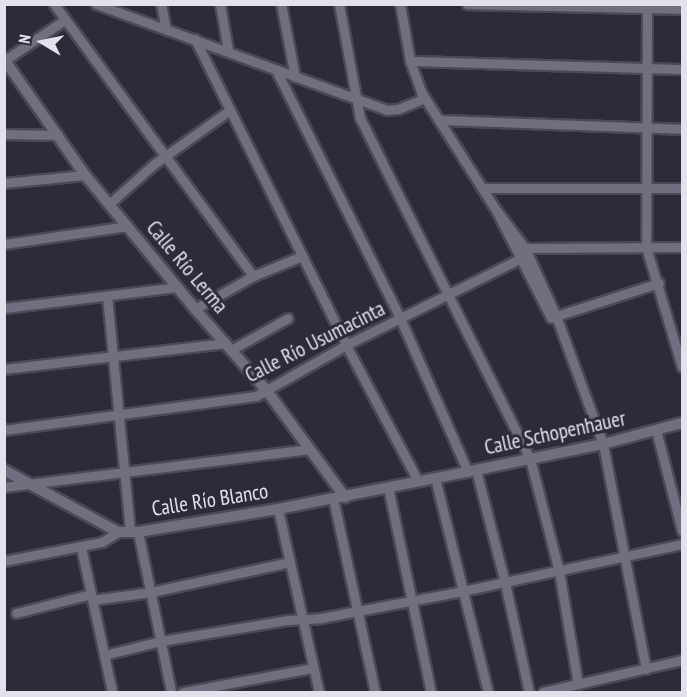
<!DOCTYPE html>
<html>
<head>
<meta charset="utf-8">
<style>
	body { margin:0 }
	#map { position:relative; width:687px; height:697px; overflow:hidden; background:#2d2a39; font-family:"PT Sans Narrow",sans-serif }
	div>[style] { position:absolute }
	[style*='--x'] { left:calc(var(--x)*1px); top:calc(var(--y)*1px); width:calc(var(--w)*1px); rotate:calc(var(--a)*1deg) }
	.roads { filter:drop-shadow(2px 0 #4c4855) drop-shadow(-2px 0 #4c4855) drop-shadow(0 2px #4c4855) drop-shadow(0 -2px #4c4855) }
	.minor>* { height:9px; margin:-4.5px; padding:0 4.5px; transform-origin:4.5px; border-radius:4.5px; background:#726e80 }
	.tertiary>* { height:10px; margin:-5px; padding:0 5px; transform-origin:5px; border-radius:5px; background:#726e80 }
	span { translate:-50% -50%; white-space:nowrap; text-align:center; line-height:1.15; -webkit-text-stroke:6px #2d2a39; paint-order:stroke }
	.street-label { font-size:21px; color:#e4e1ec }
	.frame { position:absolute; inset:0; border:6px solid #e4e1ec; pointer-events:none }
	.north { position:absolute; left:12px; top:12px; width:60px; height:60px; -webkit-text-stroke:4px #2d2a39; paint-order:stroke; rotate:280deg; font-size:16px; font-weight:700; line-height:24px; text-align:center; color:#e4e1ec }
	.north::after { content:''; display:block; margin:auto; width:21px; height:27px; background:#e4e1ec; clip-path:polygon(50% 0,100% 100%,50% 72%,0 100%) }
</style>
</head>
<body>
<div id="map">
	<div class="roads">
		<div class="minor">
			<div style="--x:54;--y:4;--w:337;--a:53.8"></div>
			<div style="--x:96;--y:4;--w:310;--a:20"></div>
			<div style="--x:387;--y:110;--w:11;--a:-5"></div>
			<div style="--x:398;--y:109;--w:29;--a:-22"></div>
			<div style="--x:161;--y:4;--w:25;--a:79"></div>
			<div style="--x:220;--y:4;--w:47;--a:80.1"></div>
			<div style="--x:281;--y:4;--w:74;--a:79.1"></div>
			<div style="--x:339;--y:4;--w:116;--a:79.6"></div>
			<div style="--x:360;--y:118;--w:381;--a:63.5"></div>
			<div style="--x:530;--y:459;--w:116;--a:75.5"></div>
			<div style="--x:559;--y:571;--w:115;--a:80.5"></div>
			<div style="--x:400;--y:4;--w:58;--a:80"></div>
			<div style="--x:410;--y:61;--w:33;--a:70"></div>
			<div style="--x:421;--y:92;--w:140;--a:57.6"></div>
			<div style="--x:496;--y:210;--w:121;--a:63"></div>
			<div style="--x:467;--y:4;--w:215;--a:1.3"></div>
			<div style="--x:647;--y:4;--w:243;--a:90.2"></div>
			<div style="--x:646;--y:247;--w:125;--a:73.3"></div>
			<div style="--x:195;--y:39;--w:341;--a:63.7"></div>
			<div style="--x:346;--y:345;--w:154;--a:62.1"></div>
			<div style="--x:5;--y:60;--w:70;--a:-33.9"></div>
			<div style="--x:410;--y:61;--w:272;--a:1.7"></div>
			<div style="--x:276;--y:70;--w:277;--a:63.4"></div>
			<div style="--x:400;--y:318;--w:168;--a:66.2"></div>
			<div style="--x:440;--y:120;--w:242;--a:2.1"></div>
			<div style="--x:4;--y:134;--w:54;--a:1.1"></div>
			<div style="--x:4;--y:183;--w:81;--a:-5.6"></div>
			<div style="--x:482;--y:188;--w:200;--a:0"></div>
			<div style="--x:109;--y:204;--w:60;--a:-41.6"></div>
			<div style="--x:154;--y:164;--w:93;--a:-35.4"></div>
			<div style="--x:496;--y:210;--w:48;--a:52.7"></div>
			<div style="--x:525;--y:248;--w:75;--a:65.5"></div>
			<div style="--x:556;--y:316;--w:136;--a:69.8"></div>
			<div style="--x:603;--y:444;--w:229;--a:79.2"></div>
			<div style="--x:4;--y:244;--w:124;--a:-8.3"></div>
			<div style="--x:525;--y:248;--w:157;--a:-0.4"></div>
			<div style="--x:107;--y:296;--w:237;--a:84.4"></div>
			<div style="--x:4;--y:308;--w:174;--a:-6.9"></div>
			<div style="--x:195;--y:309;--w:67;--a:-29.6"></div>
			<div style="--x:253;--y:276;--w:53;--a:-22.2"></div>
			<div style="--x:556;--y:316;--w:108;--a:-17.8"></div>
			<div style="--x:231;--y:350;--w:65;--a:-29.3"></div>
			<div style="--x:4;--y:369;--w:223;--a:-6.7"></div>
			<div style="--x:4;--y:430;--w:254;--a:-7.7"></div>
			<div style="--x:256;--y:396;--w:103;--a:-29.5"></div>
			<div style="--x:346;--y:345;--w:195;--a:-26.4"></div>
			<div style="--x:656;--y:430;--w:104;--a:75.6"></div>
			<div style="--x:476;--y:470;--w:117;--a:75.6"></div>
			<div style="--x:505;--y:583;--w:112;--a:77.6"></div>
			<div style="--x:435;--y:478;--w:220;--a:76.1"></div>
			<div style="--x:4;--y:487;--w:306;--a:-7.1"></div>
			<div style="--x:388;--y:487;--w:209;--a:78.2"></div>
			<div style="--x:333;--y:498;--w:198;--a:77.8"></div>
			<div style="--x:278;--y:509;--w:188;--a:77.4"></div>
			<div style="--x:138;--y:532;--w:163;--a:78.3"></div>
			<div style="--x:81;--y:547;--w:148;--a:77.9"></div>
			<div style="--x:4;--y:561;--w:100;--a:-11"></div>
			<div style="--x:102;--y:542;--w:19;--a:-32"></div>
			<div style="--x:92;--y:600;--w:60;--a:-7.7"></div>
			<div style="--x:151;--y:592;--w:142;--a:-12.2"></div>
			<div style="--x:16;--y:613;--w:77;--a:-14.2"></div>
			<div style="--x:104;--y:655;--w:59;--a:-13.8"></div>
			<div style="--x:161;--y:641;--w:129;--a:-9.4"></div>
			<div style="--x:288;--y:620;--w:33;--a:-3"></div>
			<div style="--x:321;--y:618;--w:145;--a:-10.8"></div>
			<div style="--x:463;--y:591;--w:224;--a:-12.1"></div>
			<div style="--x:183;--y:692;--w:132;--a:-10.5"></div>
			<div style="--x:543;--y:692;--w:143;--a:-13"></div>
		</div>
		<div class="tertiary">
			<div style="--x:4;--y:59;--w:141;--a:55.1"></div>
			<div style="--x:85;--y:175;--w:173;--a:50.6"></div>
			<div style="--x:195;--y:309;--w:109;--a:48.7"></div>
			<div style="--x:267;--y:391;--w:132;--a:53.7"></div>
			<div style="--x:4;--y:470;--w:130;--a:28.5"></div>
			<div style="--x:118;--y:532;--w:20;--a:0"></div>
			<div style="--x:138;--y:532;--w:142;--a:-9.3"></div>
			<div style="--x:278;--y:509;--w:202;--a:-11.1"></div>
			<div style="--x:476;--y:470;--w:130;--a:-11.6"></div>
			<div style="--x:603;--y:444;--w:82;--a:-14.9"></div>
		</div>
	</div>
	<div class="street-label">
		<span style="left:187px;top:267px;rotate:50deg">Calle Río Lerma</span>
		<span style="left:315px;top:342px;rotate:-27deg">Calle Río Usumacinta</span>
		<span style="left:555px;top:433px;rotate:-12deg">Calle Schopenhauer</span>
		<span style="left:210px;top:500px;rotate:-9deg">Calle Río Blanco</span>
	</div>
	<div class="frame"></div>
	<div class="north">N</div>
</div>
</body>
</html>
